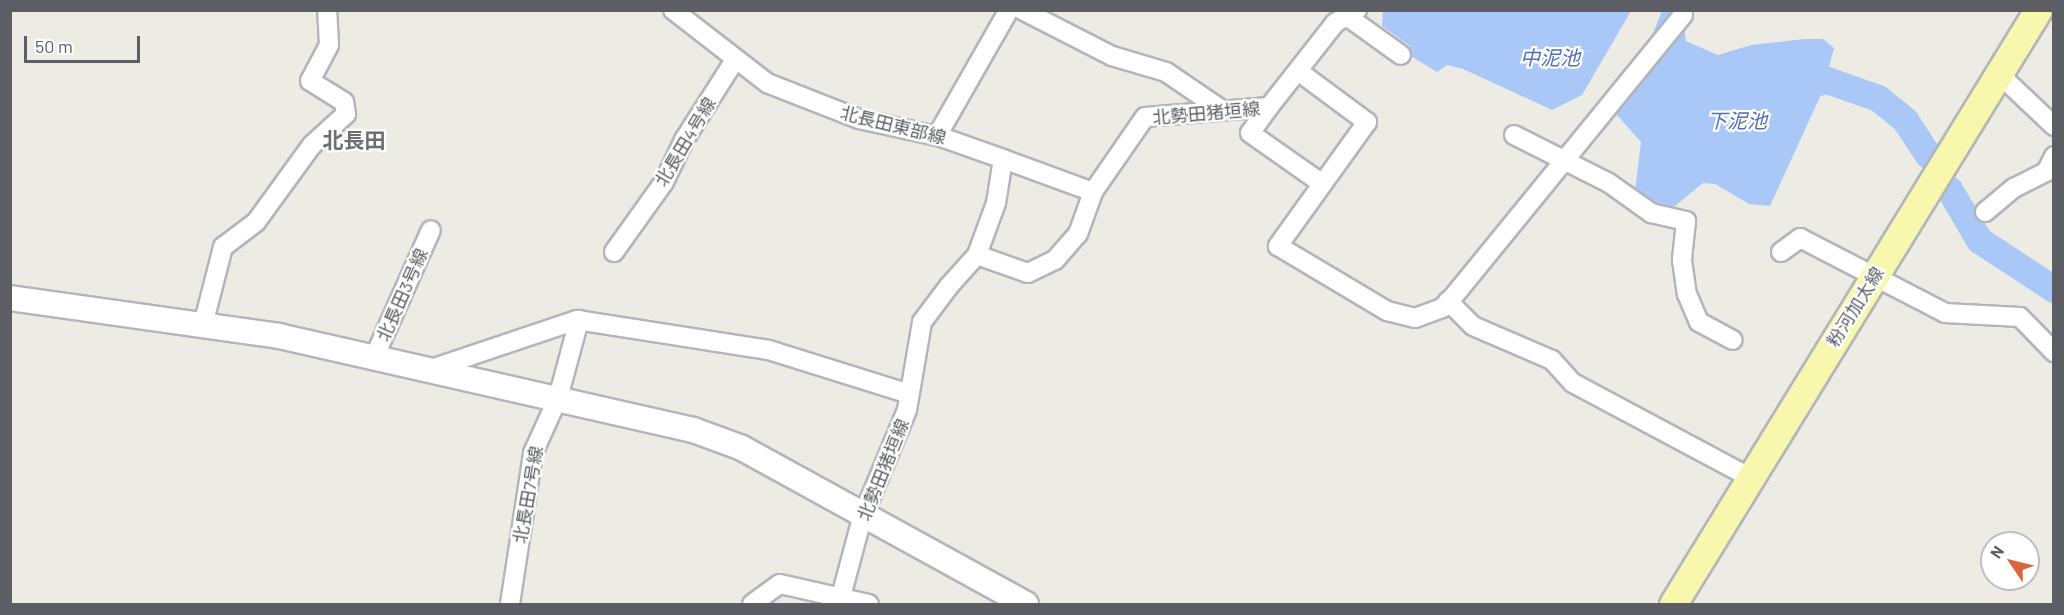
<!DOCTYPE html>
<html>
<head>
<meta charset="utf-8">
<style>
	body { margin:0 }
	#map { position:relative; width:2064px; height:615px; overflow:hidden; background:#edece4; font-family:Barlow,"Noto Sans JP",sans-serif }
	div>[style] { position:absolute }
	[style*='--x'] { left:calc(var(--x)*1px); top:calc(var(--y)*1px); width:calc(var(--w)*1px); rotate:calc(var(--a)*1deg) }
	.water>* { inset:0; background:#a9c8f7 }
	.river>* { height:27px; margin:-13.5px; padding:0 13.5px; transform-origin:13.5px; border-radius:13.5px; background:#a9c8f7 }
	.roads { filter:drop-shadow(2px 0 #b4b5ba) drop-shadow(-2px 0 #b4b5ba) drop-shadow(0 2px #b4b5ba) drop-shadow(0 -2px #b4b5ba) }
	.street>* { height:18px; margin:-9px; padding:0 9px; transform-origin:9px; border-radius:9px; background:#fff }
	.secondary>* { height:24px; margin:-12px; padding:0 12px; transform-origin:12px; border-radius:12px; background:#fff }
	.primary>* { height:27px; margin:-13.5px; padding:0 13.5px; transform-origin:13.5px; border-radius:13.5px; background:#f7f7ae }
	span { translate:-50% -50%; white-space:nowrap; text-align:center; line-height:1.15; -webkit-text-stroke:4.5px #fff; paint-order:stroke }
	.street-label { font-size:18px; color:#5c5e63 }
	.water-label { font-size:20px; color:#4e70b8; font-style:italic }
	.quarter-label { font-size:21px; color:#6d6f75; font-weight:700 }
	.frame { position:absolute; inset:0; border:12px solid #5c5e63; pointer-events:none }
	.north { position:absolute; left:1980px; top:531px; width:60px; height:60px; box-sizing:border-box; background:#fff; border:2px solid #bebfc1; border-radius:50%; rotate:305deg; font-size:16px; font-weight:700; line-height:24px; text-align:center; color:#5c5e63 }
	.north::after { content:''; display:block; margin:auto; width:21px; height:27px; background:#d9643d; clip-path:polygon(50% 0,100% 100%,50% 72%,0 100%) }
	.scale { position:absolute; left:24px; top:36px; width:116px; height:27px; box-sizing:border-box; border:3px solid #5c5e63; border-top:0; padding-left:8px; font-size:18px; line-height:21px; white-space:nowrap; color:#5c5e63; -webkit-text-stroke:4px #fff; paint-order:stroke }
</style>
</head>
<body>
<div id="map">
	<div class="water">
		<div style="clip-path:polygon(1383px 10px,1631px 11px,1582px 95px,1552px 110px,1463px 69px,1447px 65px,1437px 72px,1409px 55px,1410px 46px,1382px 26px)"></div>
		<div style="clip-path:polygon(1662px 11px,1682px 11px,1686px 41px,1718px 55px,1751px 45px,1804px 39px,1823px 39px,1834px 48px,1823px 90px,1770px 206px,1749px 204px,1715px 184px,1703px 183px,1675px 206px,1662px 207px,1635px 191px,1641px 142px,1609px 106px,1646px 50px)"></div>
	</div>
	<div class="river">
		<div style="--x:1790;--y:89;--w:38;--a:-14"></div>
		<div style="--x:1827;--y:80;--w:54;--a:19.4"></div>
		<div style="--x:1878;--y:98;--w:35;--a:39"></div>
		<div style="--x:1905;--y:120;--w:42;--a:56.7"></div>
		<div style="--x:1949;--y:189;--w:59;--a:59.5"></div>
		<div style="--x:1979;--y:240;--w:90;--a:33.2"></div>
	</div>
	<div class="roads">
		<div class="street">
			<div style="--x:673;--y:10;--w:119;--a:37.8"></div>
			<div style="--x:767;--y:83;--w:99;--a:21.4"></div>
			<div style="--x:859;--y:119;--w:84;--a:12.4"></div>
			<div style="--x:941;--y:137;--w:66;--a:19.5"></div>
			<div style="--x:1003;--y:159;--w:45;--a:99"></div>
			<div style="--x:996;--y:203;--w:55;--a:110.1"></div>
			<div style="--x:1022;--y:10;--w:101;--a:27.1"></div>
			<div style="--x:1112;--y:56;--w:56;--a:16.5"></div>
			<div style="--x:1166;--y:72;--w:68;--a:34.2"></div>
			<div style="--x:1348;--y:17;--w:65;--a:35.6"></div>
			<div style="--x:1298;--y:71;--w:86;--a:36.5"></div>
			<div style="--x:1367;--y:122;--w:153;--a:125.7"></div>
			<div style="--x:1278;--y:246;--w:127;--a:30.8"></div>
			<div style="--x:1387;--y:311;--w:29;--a:14"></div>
			<div style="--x:1415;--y:318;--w:29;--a:-20"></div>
			<div style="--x:1442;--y:308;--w:16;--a:-45"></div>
			<div style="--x:1453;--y:297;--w:364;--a:-50.8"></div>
			<div style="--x:1999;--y:74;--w:76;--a:43.4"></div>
			<div style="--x:1269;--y:107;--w:32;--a:126"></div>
			<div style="--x:1250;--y:133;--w:85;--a:35"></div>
			<div style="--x:1514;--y:135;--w:106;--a:26.8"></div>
			<div style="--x:1609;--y:183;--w:52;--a:35.5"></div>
			<div style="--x:1651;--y:213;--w:36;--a:13"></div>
			<div style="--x:1686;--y:221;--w:39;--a:96"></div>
			<div style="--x:1682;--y:260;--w:34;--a:82"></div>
			<div style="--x:1687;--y:294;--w:30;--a:67"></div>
			<div style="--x:1699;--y:322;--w:38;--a:28"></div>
			<div style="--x:937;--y:136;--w:145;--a:-60.3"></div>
			<div style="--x:1003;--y:159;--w:96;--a:20.1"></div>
			<div style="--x:1985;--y:212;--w:38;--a:-40"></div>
			<div style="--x:2014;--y:188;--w:36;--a:-27"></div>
			<div style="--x:2046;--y:172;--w:18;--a:-63"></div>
			<div style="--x:614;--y:252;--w:86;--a:-54.5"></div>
			<div style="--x:664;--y:182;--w:47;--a:-64.5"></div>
			<div style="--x:684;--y:140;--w:95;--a:-57.5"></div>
			<div style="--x:1781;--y:252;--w:24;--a:-36"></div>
			<div style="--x:1800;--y:238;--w:163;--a:27.3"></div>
			<div style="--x:1945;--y:313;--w:75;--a:3.1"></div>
			<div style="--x:2020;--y:317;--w:49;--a:45.8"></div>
			<div style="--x:1448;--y:301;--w:35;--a:45"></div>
			<div style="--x:1473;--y:326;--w:86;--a:23.3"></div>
			<div style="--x:1552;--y:360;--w:31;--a:48"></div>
			<div style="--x:1573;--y:383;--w:202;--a:28.1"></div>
			<div style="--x:203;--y:325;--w:81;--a:-75.6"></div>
			<div style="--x:223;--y:247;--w:41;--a:-37.1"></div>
			<div style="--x:256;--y:222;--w:95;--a:-54"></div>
			<div style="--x:312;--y:145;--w:46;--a:-42.4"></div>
			<div style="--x:346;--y:114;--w:12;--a:-99"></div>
			<div style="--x:344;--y:102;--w:40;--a:-148"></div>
			<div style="--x:310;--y:81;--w:41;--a:-62.2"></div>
			<div style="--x:329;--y:45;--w:35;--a:-93"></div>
			<div style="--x:373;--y:360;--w:142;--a:-66"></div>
			<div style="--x:428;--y:370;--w:157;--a:-18.6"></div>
			<div style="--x:577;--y:320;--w:194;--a:8.9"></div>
			<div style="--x:769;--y:350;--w:147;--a:17.4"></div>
			<div style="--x:510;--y:604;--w:153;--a:-81.3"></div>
			<div style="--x:533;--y:453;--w:60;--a:-65.6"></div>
			<div style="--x:558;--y:398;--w:81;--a:-74.9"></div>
			<div style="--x:752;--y:604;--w:34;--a:-36"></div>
			<div style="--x:780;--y:584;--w:91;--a:12.7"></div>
			<div style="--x:839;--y:604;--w:89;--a:-75"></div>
			<div style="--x:862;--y:518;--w:117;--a:-67.4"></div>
			<div style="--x:907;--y:410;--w:89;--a:-80.3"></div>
			<div style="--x:922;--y:322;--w:45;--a:-53.1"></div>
			<div style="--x:949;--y:286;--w:42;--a:-47.9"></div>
			<div style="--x:977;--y:255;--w:54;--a:19.4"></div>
			<div style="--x:1028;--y:273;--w:30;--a:-26"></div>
			<div style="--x:1055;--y:260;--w:35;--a:-49"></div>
			<div style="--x:1078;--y:234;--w:45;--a:-70.3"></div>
			<div style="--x:1093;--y:192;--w:91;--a:-55.3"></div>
			<div style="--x:1145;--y:117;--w:124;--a:-4.6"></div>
			<div style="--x:1269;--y:107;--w:107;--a:-51.8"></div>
			<div style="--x:1335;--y:23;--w:26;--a:-31"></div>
		</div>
		<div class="secondary">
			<div style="--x:10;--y:298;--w:272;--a:8"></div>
			<div style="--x:279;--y:336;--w:425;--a:12.8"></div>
			<div style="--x:693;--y:430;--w:52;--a:20.2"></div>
			<div style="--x:742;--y:448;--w:324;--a:28.8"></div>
		</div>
		<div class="primary">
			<div style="--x:1673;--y:604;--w:697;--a:-58.43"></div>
		</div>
	</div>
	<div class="street-label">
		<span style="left:1206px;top:113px;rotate:-5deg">北勢田猪垣線</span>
		<span style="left:893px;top:125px;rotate:14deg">北長田東部線</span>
		<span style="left:685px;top:142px;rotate:-59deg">北長田4号線</span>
		<span style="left:402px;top:295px;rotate:-66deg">北長田3号線</span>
		<span style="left:1855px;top:307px;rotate:-58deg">粉河加太線</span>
		<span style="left:883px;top:470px;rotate:-68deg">北勢田猪垣線</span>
		<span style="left:528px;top:495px;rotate:-80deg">北長田7号線</span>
	</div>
	<div class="water-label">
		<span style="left:1550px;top:57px">中泥池</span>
		<span style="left:1737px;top:120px">下泥池</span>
	</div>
	<div class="quarter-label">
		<span style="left:354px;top:140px">北長田</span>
	</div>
	<div class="frame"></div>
	<div class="north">N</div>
	<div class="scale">50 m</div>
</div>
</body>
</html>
